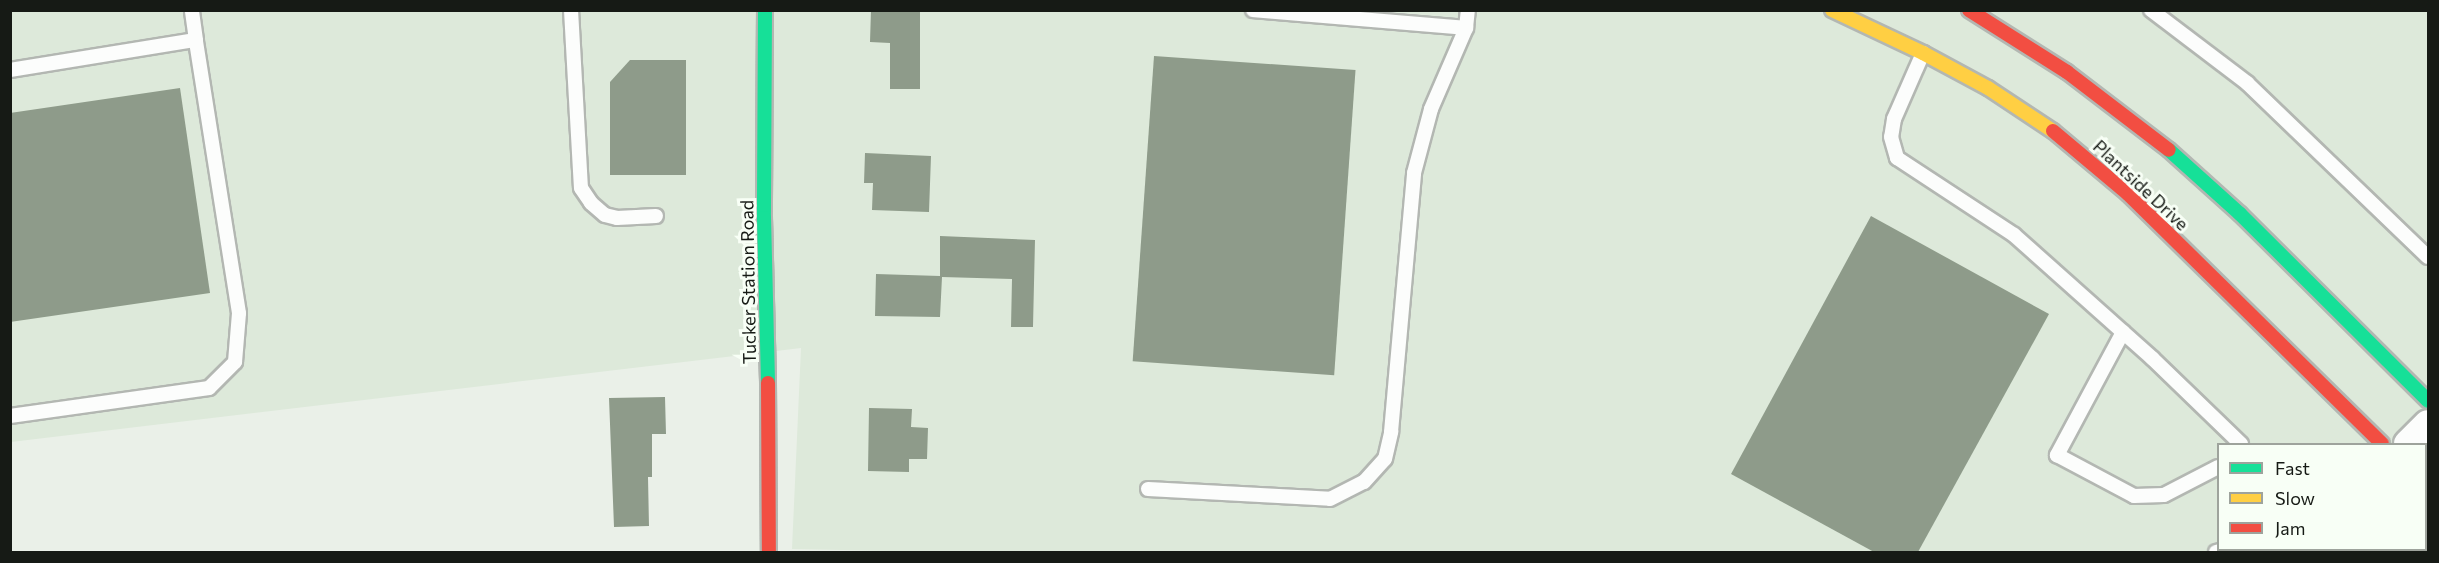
<!DOCTYPE html>
<html>
<head>
<meta charset="utf-8">
<style>
	body { margin:0 }
	#map { position:relative; width:2439px; height:563px; overflow:hidden; background:#eaf0e8; font-family:Commissioner,sans-serif }
	div>[style] { position:absolute }
	[style*='--x'] { left:calc(var(--x)*1px); top:calc(var(--y)*1px); width:calc(var(--w)*1px); rotate:calc(var(--a)*1deg) }
	.built>* { inset:0; background:#dde9da }
	.building>* { inset:0; background:#8e9b8a; transform-origin:0 0 }
	.roads { filter:drop-shadow(2px 0 #b3b7b2) drop-shadow(-2px 0 #b3b7b2) drop-shadow(0 2px #b3b7b2) drop-shadow(0 -2px #b3b7b2) }
	.lane>* { height:14px; margin:-7px; padding:0 7px; transform-origin:7px; border-radius:7px; background:#fcfdfc }
	.street>* { height:28px; margin:-14px; padding:0 14px; transform-origin:14px; border-radius:14px; background:#fcfdfc }
	.fast>* { height:14px; margin:-7px; padding:0 7px; transform-origin:7px; border-radius:7px; background:#16e098 }
	.slow>* { height:14px; margin:-7px; padding:0 7px; transform-origin:7px; border-radius:7px; background:#ffcf43 }
	.jam>* { height:14px; margin:-7px; padding:0 7px; transform-origin:7px; border-radius:7px; background:#f24e42 }
	span { translate:-50% -50%; white-space:nowrap; text-align:center; line-height:1.15; -webkit-text-stroke:6px #f8fff6; paint-order:stroke }
	.street-label { font-size:18px; color:#161a15 }
	.frame { position:absolute; inset:0; border:12px solid #161a15; pointer-events:none }
	.legend { position:absolute; left:2217px; top:443px; width:210px; height:108px; box-sizing:border-box; background:#f8fff6; border:2px solid #9ea39c; margin:0; padding:8px 10px; list-style:none; font-size:18px; color:#161a15 }
	.legend li { display:flex; align-items:center; gap:12px; height:30px }
	.legend b { width:30px; border:2px solid #9ea39c }
</style>
</head>
<body>
<div id="map">
	<div class="built">
		<div style="clip-path:polygon(10px 11px,2428px 11px,2428px 551px,2426px 549px,2426px 444px,2218px 444px,2218px 550px,2372px 550px,2367px 552px,942px 552px,792px 549px,801px 348px,11px 442px)"></div>
	</div>
	<div class="building">
		<div style="clip-path:polygon(871px 10px,920px 10px,920px 89px,890px 89px,890px 43px,870px 42px)"></div>
		<div style="left:1154px;top:56px;width:202px;height:306px;rotate:4deg"></div>
		<div style="clip-path:polygon(630px 60px,686px 60px,686px 175px,610px 175px,610px 82px)"></div>
		<div style="clip-path:polygon(180px 88px,210px 293px,10px 322px,10px 113px)"></div>
		<div style="clip-path:polygon(865px 153px,931px 156px,929px 212px,872px 210px,873px 183px,864px 183px)"></div>
		<div style="clip-path:polygon(1871px 216px,2049px 314px,1918px 552px,1874px 552px,1731px 474px)"></div>
		<div style="clip-path:polygon(940px 236px,1035px 240px,1033px 327px,1011px 327px,1012px 279px,942px 277px,940px 317px,875px 316px,876px 274px,940px 276px)"></div>
		<div style="clip-path:polygon(665px 397px,666px 434px,652px 434px,652px 477px,648px 477px,649px 526px,614px 527px,609px 398px)"></div>
		<div style="clip-path:polygon(869px 408px,912px 409px,911px 427px,928px 428px,927px 459px,909px 459px,909px 472px,868px 471px)"></div>
	</div>
	<div class="roads">
		<div class="lane">
			<div style="--x:571;--y:10;--w:178;--a:86.8"></div>
			<div style="--x:581;--y:188;--w:18;--a:56"></div>
			<div style="--x:591;--y:203;--w:18;--a:41"></div>
			<div style="--x:605;--y:215;--w:12;--a:14"></div>
			<div style="--x:617;--y:218;--w:39;--a:-3"></div>
			<div style="--x:1253;--y:10;--w:214;--a:4.8"></div>
			<div style="--x:2151;--y:10;--w:121;--a:37.2"></div>
			<div style="--x:2247;--y:83;--w:251;--a:43.9"></div>
			<div style="--x:1923;--y:53;--w:72;--a:113.7"></div>
			<div style="--x:1894;--y:119;--w:18;--a:99"></div>
			<div style="--x:1891;--y:137;--w:22;--a:74"></div>
			<div style="--x:1897;--y:158;--w:140;--a:33.3"></div>
			<div style="--x:2014;--y:235;--w:185;--a:41.7"></div>
			<div style="--x:2152;--y:358;--w:124;--a:44"></div>
			<div style="--x:10;--y:70;--w:188;--a:-9.2"></div>
			<div style="--x:196;--y:40;--w:30;--a:-98"></div>
			<div style="--x:2123;--y:332;--w:140;--a:118.2"></div>
			<div style="--x:2057;--y:455;--w:87;--a:28"></div>
			<div style="--x:2134;--y:496;--w:30;--a:-2"></div>
			<div style="--x:2164;--y:495;--w:61;--a:-27.4"></div>
			<div style="--x:10;--y:416;--w:201;--a:-8"></div>
			<div style="--x:209;--y:388;--w:37;--a:-45"></div>
			<div style="--x:235;--y:362;--w:49;--a:-85.3"></div>
			<div style="--x:239;--y:313;--w:276;--a:-99"></div>
			<div style="--x:1148;--y:489;--w:182;--a:3.1"></div>
			<div style="--x:1330;--y:499;--w:38;--a:-27"></div>
			<div style="--x:1364;--y:482;--w:31;--a:-48"></div>
			<div style="--x:1385;--y:459;--w:28;--a:-77"></div>
			<div style="--x:1391;--y:432;--w:260;--a:-84.9"></div>
			<div style="--x:1414;--y:173;--w:66;--a:-75.1"></div>
			<div style="--x:1431;--y:109;--w:88;--a:-66.6"></div>
			<div style="--x:1466;--y:28;--w:18;--a:-84"></div>
			<div style="--x:2216;--y:552;--w:7;--a:-16"></div>
		</div>
		<div class="street">
			<div style="--x:2408;--y:444;--w:28;--a:-45"></div>
		</div>
		<div class="fast">
			<div style="--x:765;--y:10;--w:208;--a:90.3"></div>
			<div style="--x:764;--y:218;--w:165;--a:88.6"></div>
			<div style="--x:2169;--y:150;--w:96;--a:42"></div>
			<div style="--x:2240;--y:214;--w:265;--a:44.8"></div>
		</div>
		<div class="slow">
			<div style="--x:1832;--y:10;--w:101;--a:25.3"></div>
			<div style="--x:1923;--y:53;--w:74;--a:28.3"></div>
			<div style="--x:1988;--y:88;--w:78;--a:33.5"></div>
		</div>
		<div class="jam">
			<div style="--x:1969;--y:10;--w:116;--a:32.3"></div>
			<div style="--x:2067;--y:72;--w:128;--a:37.4"></div>
			<div style="--x:2053;--y:131;--w:98;--a:40"></div>
			<div style="--x:2128;--y:194;--w:356;--a:44.5"></div>
			<div style="--x:768;--y:383;--w:169;--a:89.7"></div>
			<div style="--x:2426;--y:487;--w:4;--a:56"></div>
		</div>
	</div>
	<div class="street-label">
		<span style="left:2141px;top:185px;rotate:43deg">Plantside Drive</span>
		<span style="left:748px;top:282px;rotate:-91deg">Tucker Station Road</span>
	</div>
	<div class="frame"></div>
	<ul class="legend">
	<li><b style="height:8px;background:#16e098"></b>Fast</li>
	<li><b style="height:8px;background:#ffcf43"></b>Slow</li>
	<li><b style="height:8px;background:#f24e42"></b>Jam</li>
	</ul>
</div>
</body>
</html>
